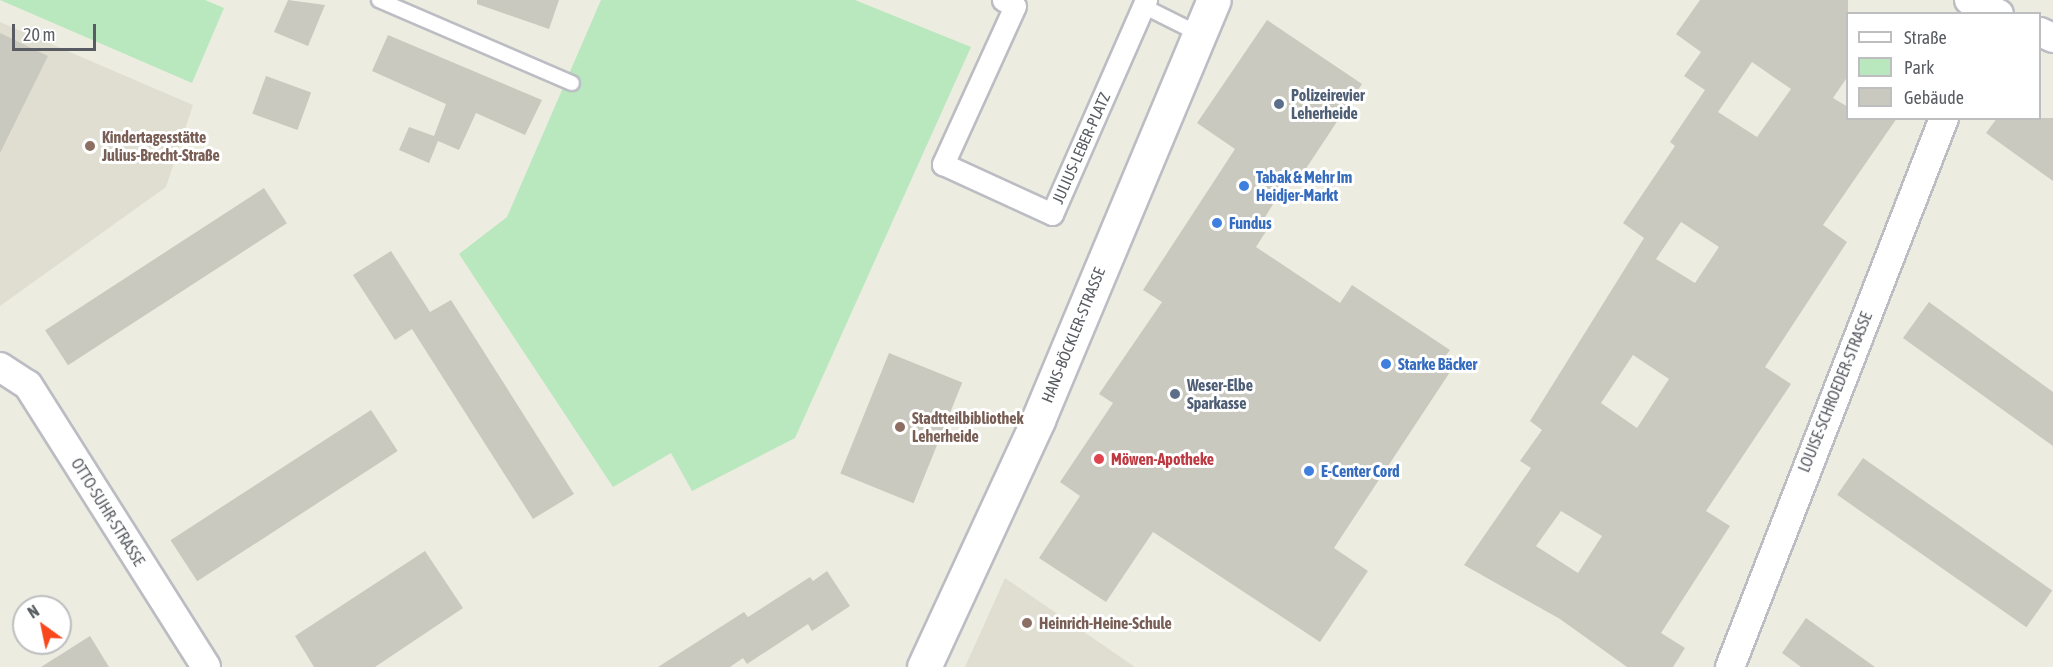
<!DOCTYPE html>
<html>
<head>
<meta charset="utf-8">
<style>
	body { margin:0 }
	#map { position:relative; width:2053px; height:667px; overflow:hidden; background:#edece0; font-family:"Asap Condensed",sans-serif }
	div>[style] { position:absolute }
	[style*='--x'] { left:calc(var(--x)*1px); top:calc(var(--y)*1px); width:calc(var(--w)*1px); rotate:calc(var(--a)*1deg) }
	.education>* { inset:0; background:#e0ded0 }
	.green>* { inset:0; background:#b9e8bf }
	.building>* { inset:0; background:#cac9bf; transform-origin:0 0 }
	.roads { filter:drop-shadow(2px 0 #bbbdc3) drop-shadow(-2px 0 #bbbdc3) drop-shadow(0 2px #bbbdc3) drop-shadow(0 -2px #bbbdc3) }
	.service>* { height:14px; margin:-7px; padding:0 7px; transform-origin:7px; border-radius:7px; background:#fff }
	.pedestrian>* { height:21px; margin:-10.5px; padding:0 10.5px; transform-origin:10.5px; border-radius:10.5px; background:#fff }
	.minor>* { height:28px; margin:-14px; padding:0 14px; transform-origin:14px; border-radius:14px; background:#fff }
	.tertiary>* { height:33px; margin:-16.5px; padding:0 16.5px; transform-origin:16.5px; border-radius:16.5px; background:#fff }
	.dots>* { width:16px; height:16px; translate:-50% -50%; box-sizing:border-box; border:3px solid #fff; border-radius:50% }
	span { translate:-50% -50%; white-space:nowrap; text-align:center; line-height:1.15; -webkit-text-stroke:6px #fff; paint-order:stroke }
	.service-label { font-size:16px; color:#4e5e75; font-weight:700 }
	.left { translate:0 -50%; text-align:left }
	.education-label { font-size:16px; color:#785e54; font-weight:700 }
	.street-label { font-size:16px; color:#595c62 }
	.shop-label { font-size:16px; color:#366cbe; font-weight:700 }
	.health-label { font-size:16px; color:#be3a42; font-weight:700 }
	.legend { position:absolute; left:1846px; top:12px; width:195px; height:108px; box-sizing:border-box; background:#fff; border:2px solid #bdbec0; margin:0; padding:8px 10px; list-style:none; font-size:18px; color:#595c62 }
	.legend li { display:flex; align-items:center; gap:12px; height:30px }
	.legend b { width:30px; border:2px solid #bdbec0 }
	.north { position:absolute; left:12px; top:595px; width:60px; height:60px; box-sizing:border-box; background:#fff; border:2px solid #bdbec0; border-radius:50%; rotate:327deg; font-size:16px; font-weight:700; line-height:24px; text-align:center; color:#595c62 }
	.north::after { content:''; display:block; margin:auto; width:21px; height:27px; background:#f8481c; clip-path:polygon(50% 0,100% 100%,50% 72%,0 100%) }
	.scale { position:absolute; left:12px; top:24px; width:84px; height:27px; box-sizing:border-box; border:3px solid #595c62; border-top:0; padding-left:8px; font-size:18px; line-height:21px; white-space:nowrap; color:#595c62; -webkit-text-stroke:4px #fff; paint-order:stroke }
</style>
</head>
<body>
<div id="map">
	<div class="education">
		<div style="clip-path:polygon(0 22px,193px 105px,166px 187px,0 306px)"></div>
		<div style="clip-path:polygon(1005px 578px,1135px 667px,965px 667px)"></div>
	</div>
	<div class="green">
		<div style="clip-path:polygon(0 0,205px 0,224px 8px,192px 83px)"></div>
		<div style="clip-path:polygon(601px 0,855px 0,971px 47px,795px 438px,692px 491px,671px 453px,613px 487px,459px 254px,507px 217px)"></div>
	</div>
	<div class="building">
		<div style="clip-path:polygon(288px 0,325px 5px,308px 46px,274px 32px)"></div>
		<div style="clip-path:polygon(477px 0,559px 0,549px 29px,477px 4px)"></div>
		<div style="clip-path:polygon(evenodd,1700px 0,1848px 0,1848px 76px,1833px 98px,1848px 107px,1848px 118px,1897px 118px,1823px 225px,1847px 242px,1765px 367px,1791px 384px,1706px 511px,1730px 526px,1661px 633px,1685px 648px,1673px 667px,1627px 667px,1560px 619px,1464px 565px,1531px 468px,1520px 461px,1542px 430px,1530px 421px,1644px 238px,1623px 223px,1675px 146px,1670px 142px,1705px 90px,1684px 76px,1701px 52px,1676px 34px,1700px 0,1752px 62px,1791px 89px,1757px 137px,1718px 112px,1752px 62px,1700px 0,1681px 222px,1719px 247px,1695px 283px,1656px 259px,1681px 222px,1700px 0,1633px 355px,1669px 379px,1637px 428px,1601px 403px,1633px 355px,1700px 0,1561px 511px,1602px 536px,1578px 573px,1536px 546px,1561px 511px)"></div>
		<div style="clip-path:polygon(1267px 20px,1362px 84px,1303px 173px,1296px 169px,1283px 188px,1265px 217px,1272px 222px,1256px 247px,1340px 303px,1352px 285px,1450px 350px,1441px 362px,1452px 369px,1334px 548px,1368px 571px,1320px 642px,1153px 532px,1106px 602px,1039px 558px,1080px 496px,1060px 482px,1113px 403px,1099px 394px,1162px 302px,1143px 290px,1235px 149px,1197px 123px)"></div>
		<div style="clip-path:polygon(0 33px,48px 56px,0 153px)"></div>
		<div style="clip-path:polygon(388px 35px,542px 100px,525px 135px,476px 113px,459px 150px,438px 141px,429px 163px,399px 150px,409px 127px,434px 136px,446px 104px,372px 71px)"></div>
		<div style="left:266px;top:76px;width:48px;height:40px;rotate:20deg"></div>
		<div style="clip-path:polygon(1997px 118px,2053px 118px,2053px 181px,1986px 133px)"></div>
		<div style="left:264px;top:188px;width:42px;height:261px;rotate:57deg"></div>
		<div style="clip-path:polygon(391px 251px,430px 312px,451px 300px,574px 494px,533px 519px,412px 329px,395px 340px,353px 275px)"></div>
		<div style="clip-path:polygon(1929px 302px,2053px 392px,2053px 446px,1903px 338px)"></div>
		<div style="left:889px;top:353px;width:79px;height:130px;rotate:22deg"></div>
		<div style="left:371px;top:410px;width:49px;height:239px;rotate:57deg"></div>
		<div style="left:1863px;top:458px;width:231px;height:45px;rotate:35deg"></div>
		<div style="clip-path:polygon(425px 551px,463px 608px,375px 667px,314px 667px,295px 636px)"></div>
		<div style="clip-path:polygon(827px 571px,850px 606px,812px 631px,808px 624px,747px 664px,743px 658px,730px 667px,658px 667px,744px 612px,748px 617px,810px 577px,813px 581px)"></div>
		<div style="clip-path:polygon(1806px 618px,1844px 645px,1875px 667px,1801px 667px,1782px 653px)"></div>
		<div style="clip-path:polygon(90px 636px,109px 667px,41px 667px)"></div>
	</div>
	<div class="roads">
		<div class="service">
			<div style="--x:379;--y:0;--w:210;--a:23.3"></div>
			<div style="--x:1143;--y:6;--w:65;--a:26.6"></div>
		</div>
		<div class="pedestrian">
			<div style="--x:1003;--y:0;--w:13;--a:27"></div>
			<div style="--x:1015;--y:6;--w:174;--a:114.5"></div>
			<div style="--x:943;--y:164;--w:120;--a:24.6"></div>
			<div style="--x:1052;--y:214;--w:234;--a:-66.3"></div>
		</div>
		<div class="minor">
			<div style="--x:1969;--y:0;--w:33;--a:25"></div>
			<div style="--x:2040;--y:32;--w:14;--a:25"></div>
			<div style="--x:0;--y:367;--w:33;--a:33"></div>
			<div style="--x:28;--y:385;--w:333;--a:57.7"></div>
			<div style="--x:1730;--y:667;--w:589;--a:-68.7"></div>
		</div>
		<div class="tertiary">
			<div style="--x:924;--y:667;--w:272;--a:-65.2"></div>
			<div style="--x:1038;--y:420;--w:455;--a:-67.3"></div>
		</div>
	</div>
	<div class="dots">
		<div style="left:1279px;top:104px;background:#5c6f8a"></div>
		<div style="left:90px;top:146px;background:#8d6e63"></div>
		<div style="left:1244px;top:186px;background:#3f7fe0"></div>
		<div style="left:1217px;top:223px;background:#3f7fe0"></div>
		<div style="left:1386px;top:364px;background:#3f7fe0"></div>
		<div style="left:1175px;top:394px;background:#5c6f8a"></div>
		<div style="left:900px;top:427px;background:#8d6e63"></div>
		<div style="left:1099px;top:459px;background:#e0444e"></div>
		<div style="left:1309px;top:471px;background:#3f7fe0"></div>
		<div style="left:1027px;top:623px;background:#8d6e63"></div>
	</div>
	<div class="service-label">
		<span class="left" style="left:1291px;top:104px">Polizeirevier<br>Leherheide</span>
		<span class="left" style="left:1187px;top:394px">Weser-Elbe<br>Sparkasse</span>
	</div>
	<div class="education-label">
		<span class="left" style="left:102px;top:146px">Kindertagesstätte<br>Julius-Brecht-Straße</span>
		<span class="left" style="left:912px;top:427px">Stadtteilbibliothek<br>Leherheide</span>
		<span class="left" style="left:1039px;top:623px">Heinrich-Heine-Schule</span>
	</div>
	<div class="street-label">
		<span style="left:1081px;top:148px;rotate:-66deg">JULIUS-LEBER-PLATZ</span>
		<span style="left:1073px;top:335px;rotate:-68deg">HANS-BÖCKLER-STRASSE</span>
		<span style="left:1835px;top:392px;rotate:-68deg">LOUISE-SCHROEDER-STRASSE</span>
		<span style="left:108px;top:512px;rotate:58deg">OTTO-SUHR-STRASSE</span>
	</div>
	<div class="shop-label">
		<span class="left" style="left:1256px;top:186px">Tabak &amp; Mehr Im<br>Heidjer-Markt</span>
		<span class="left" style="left:1229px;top:223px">Fundus</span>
		<span class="left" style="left:1398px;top:364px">Starke Bäcker</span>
		<span class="left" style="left:1321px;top:471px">E-Center Cord</span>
	</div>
	<div class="health-label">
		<span class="left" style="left:1111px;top:459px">Möwen-Apotheke</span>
	</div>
	<ul class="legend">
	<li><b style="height:8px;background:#fff"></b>Straße</li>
	<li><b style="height:16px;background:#b9e8bf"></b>Park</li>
	<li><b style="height:16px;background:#cac9bf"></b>Gebäude</li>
	</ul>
	<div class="north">N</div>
	<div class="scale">20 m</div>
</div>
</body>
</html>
